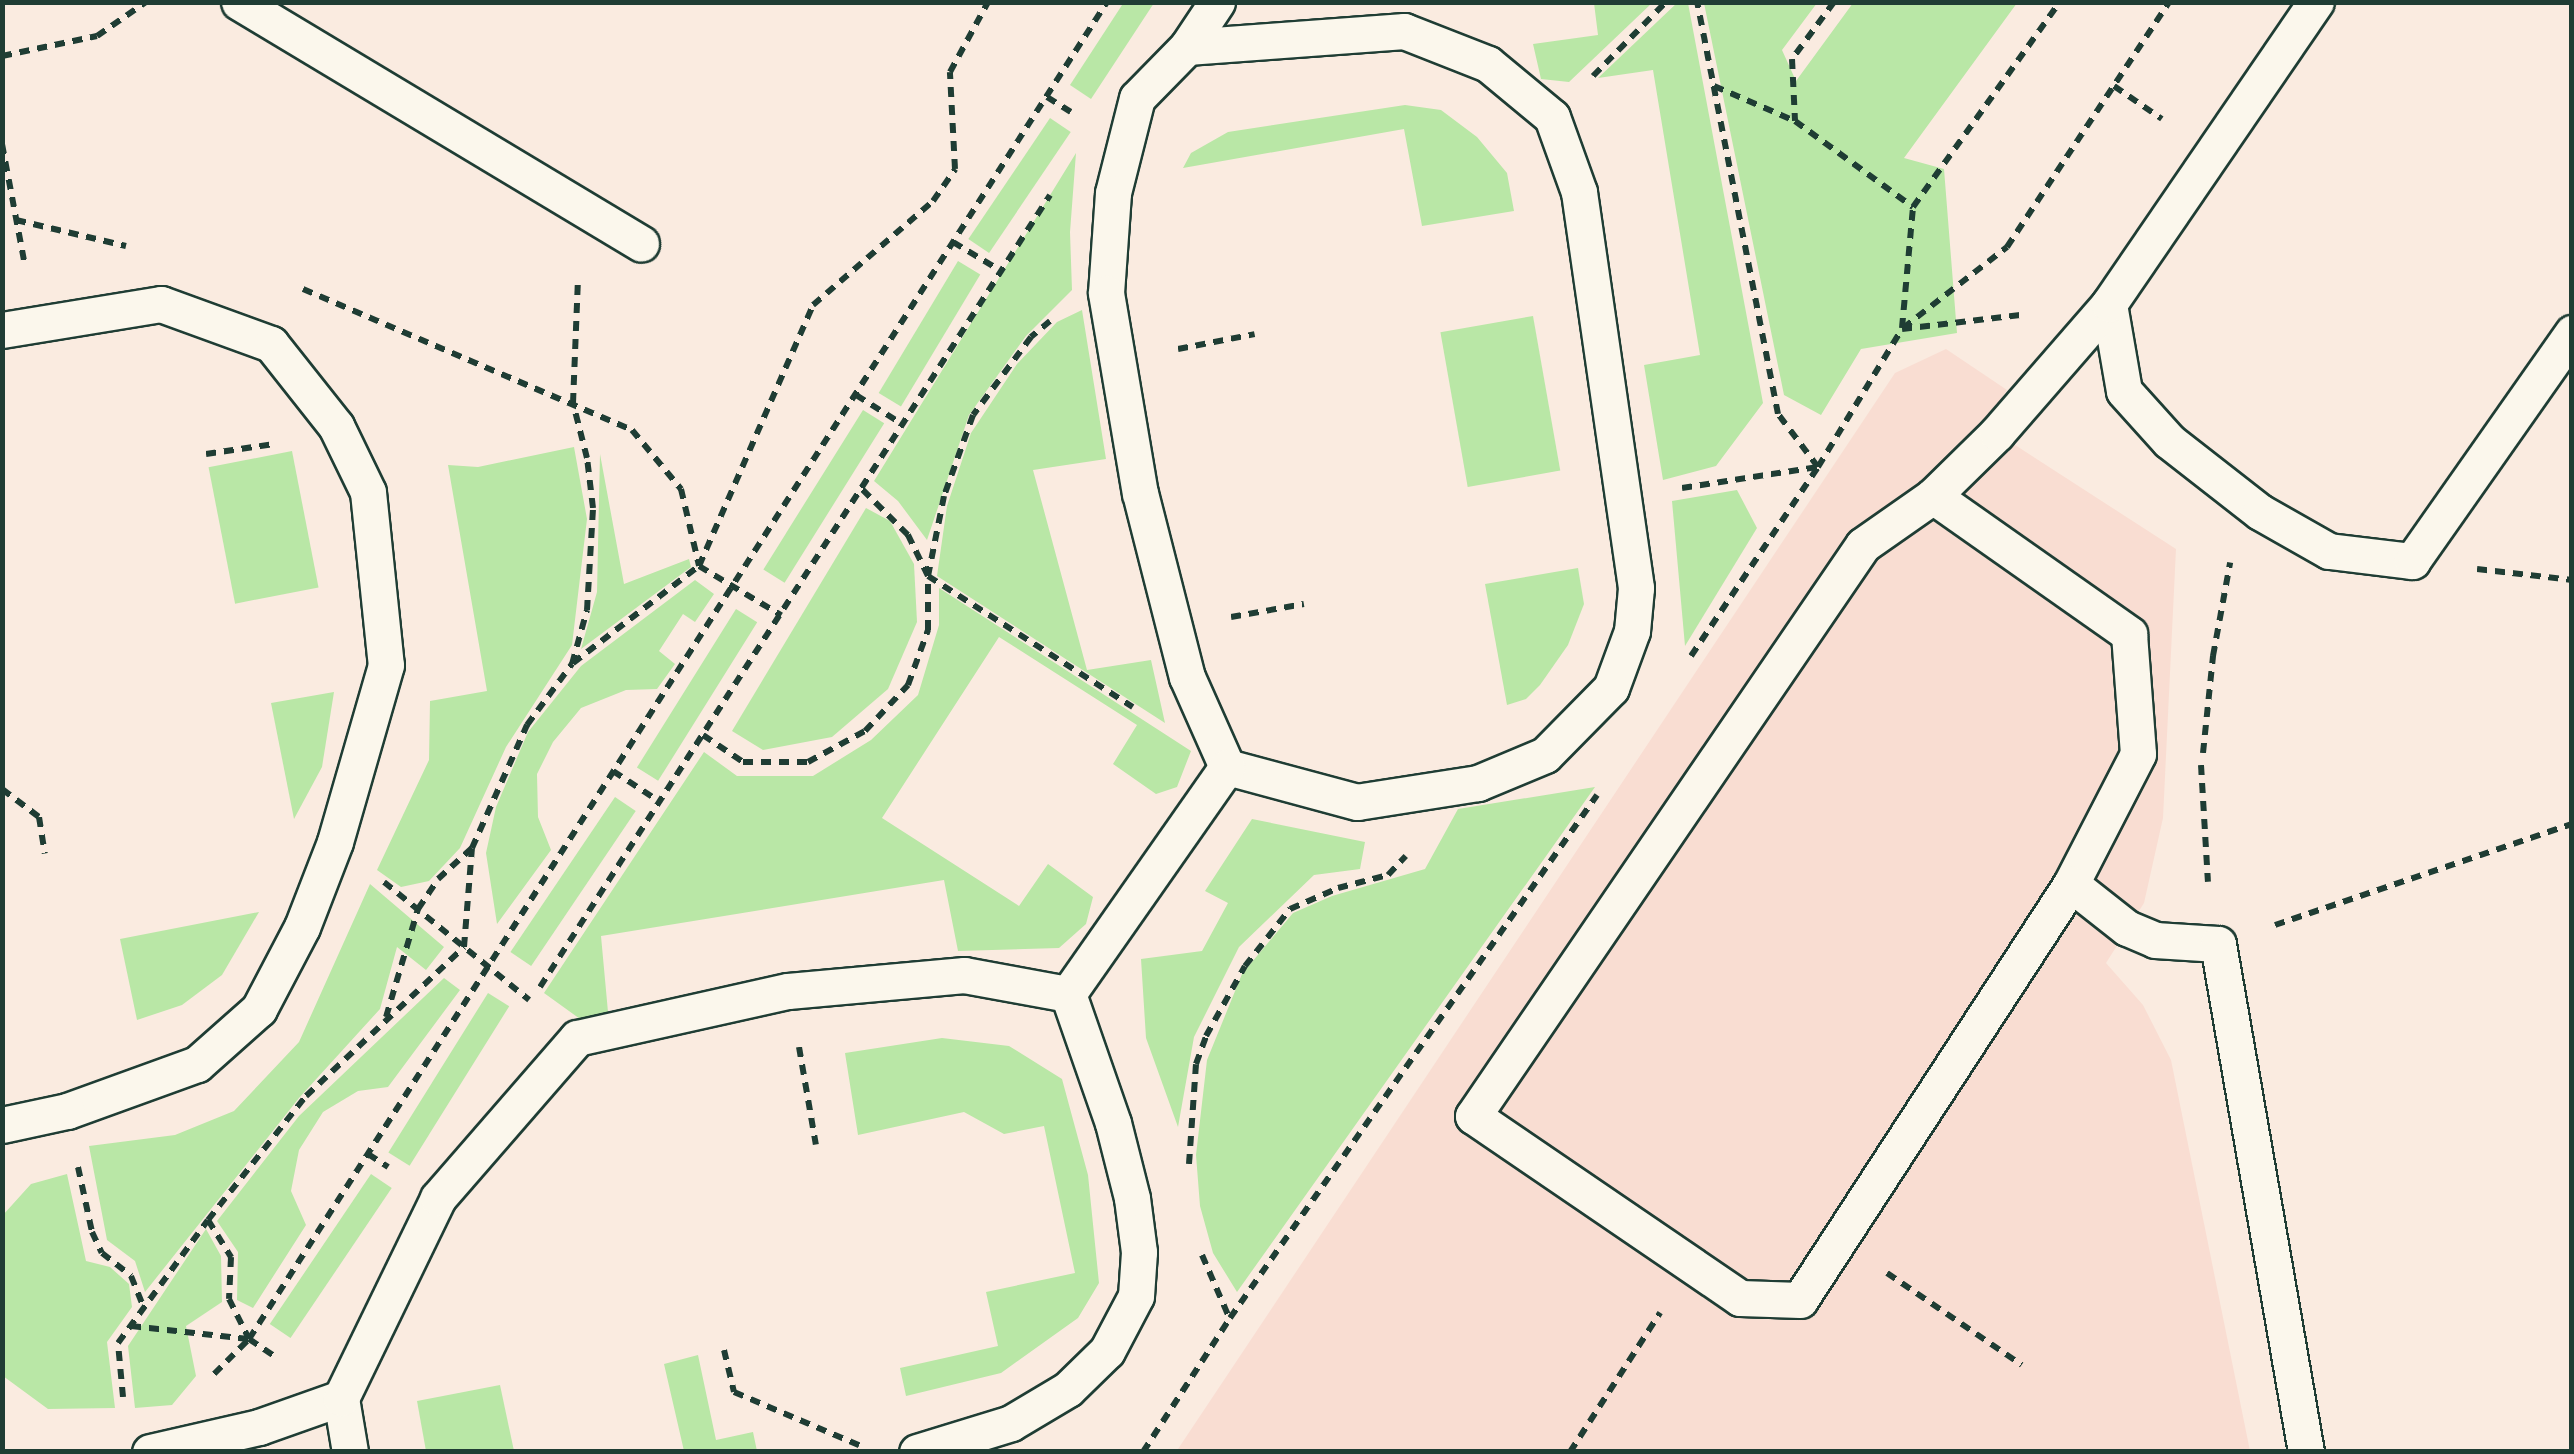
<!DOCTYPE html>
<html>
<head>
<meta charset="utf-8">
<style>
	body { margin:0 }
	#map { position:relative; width:2574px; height:1454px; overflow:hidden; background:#faebe0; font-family:"Shantell Sans",sans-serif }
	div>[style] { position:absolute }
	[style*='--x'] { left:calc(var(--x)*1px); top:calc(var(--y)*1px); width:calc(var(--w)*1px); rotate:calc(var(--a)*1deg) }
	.built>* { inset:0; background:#f9ddd2 }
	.green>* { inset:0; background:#b9e7a6; transform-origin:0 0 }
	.path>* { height:6px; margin-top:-3px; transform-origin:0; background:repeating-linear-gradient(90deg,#1f3d34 0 10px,transparent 0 18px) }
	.roads { filter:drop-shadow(2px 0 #1f3d34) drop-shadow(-2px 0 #1f3d34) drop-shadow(0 2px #1f3d34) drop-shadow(0 -2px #1f3d34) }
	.lane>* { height:35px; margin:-17.5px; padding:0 17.5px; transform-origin:17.5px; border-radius:17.5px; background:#fbf7ec }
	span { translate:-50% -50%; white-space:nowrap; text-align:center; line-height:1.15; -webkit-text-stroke:10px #fbf7ec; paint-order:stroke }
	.frame { position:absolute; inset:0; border:5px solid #1f3d34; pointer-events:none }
</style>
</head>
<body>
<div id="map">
	<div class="built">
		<div style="clip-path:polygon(1946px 349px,2007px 390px,1984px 425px,2176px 549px,2163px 818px,2144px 903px,2106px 963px,2143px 1005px,2171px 1060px,2250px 1451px,1176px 1452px,1895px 373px)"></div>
	</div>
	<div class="green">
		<div style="clip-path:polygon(1124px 2px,1154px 3px,1091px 99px,1070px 85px)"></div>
		<div style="clip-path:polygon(1678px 2px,1688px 3px,1763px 403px,1716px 466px,1663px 480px,1644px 365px,1700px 355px,1653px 70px,1598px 78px)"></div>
		<div style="clip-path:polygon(1594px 3px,1652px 3px,1569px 82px,1541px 79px,1533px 44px,1598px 35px)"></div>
		<div style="clip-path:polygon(1704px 3px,1817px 3px,1782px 50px,1796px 81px,1853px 3px,2017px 3px,1904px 158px,1944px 169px,1957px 333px,1861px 349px,1821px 415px,1784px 395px)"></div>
		<div style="clip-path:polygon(1405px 105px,1441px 110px,1477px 137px,1507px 173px,1514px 211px,1422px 226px,1404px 129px,1183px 168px,1191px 153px,1228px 132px)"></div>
		<div style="left:1050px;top:118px;width:25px;height:146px;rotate:34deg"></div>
		<div style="clip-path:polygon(1076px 153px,1070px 232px,1072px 290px,1026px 336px,969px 415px,927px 540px,898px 501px,874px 481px)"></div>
		<div style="left:958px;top:261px;width:26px;height:154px;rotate:31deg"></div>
		<div style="clip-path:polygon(1082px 310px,1106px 459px,1033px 470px,1087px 670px,1151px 660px,1165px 723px,937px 576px,947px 506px,971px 433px,1017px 364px,1057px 322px)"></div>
		<div style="left:1533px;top:316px;width:157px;height:94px;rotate:80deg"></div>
		<div style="left:863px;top:410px;width:25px;height:188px;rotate:32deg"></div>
		<div style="clip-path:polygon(574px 447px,587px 519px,572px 645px,506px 747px,460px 848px,429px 881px,401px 887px,377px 870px,429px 760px,430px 701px,487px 691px,448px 465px,478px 467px)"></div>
		<div style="left:292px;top:451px;width:139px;height:85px;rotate:79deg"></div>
		<div style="clip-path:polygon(600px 454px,624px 584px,689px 559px,691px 567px,581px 649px,597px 592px)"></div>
		<div style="clip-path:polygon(1737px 490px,1757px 528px,1685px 646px,1672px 501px)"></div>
		<div style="clip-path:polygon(866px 508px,890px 521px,914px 564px,917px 622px,888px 689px,832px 737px,763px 750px,732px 731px)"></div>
		<div style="clip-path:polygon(1578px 568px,1584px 604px,1568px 645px,1540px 685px,1526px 699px,1507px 705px,1485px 584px)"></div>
		<div style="clip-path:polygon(695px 580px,714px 594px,695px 622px,683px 614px,659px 651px,675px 664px,657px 689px,626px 690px,581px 708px,553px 742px,537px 774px,538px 817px,551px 850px,497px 924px,486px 853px,496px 807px,528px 732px,581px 666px)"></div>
		<div style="clip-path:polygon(939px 588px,1191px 751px,1177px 787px,1156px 794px,1113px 764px,1137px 725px,999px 637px,882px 818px,1019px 906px,1048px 864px,1093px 897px,1086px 924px,1059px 948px,958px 951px,944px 880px,601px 936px,608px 1012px,587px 1024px,544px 993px,704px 752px,737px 776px,813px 776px,871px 740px,918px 695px,939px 625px)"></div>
		<div style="left:736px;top:609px;width:25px;height:187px;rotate:32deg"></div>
		<div style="clip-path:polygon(334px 692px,322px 767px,294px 819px,271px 703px)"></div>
		<div style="clip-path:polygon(1595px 787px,1237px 1292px,1213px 1253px,1200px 1206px,1196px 1155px,1207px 1060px,1242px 974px,1293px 913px,1332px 896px,1425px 869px,1458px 809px)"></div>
		<div style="left:615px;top:797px;width:25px;height:187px;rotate:34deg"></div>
		<div style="clip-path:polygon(1252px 819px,1365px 842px,1360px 869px,1314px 875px,1239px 947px,1194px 1037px,1178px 1127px,1146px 1038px,1141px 959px,1202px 951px,1228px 903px,1205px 891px)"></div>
		<div style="clip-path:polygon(370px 884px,444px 947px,426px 970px,397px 947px,380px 1009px,299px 1098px,145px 1292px,135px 1261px,107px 1240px,89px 1146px,175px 1135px,234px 1111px,299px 1042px)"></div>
		<div style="clip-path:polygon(259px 912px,222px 975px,182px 1005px,137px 1020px,120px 939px)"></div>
		<div style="clip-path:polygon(444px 978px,460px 990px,388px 1087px,358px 1091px,323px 1112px,299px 1150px,291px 1191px,306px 1225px,253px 1308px,237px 1300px,238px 1252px,217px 1221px,299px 1116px)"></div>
		<div style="left:488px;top:993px;width:25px;height:188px;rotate:32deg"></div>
		<div style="clip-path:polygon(942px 1038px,1009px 1046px,1062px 1079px,1088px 1175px,1099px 1283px,1078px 1318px,1001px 1373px,906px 1396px,900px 1368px,998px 1346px,986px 1292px,1075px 1273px,1044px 1126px,1004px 1134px,964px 1112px,858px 1135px,845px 1053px)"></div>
		<div style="clip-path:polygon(67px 1174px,86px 1261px,110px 1267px,129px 1284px,132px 1307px,107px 1342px,115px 1408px,48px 1409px,3px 1376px,3px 1215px,31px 1184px)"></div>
		<div style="left:371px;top:1174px;width:25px;height:181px;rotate:34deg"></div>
		<div style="clip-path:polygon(206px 1229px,221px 1256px,222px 1302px,186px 1326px,196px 1376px,172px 1405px,135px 1408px,128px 1346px)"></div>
		<div style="clip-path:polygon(698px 1355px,716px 1440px,753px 1432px,757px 1451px,684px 1451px,664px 1364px)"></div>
		<div style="clip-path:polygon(500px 1385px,514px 1451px,426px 1451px,417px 1401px)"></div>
	</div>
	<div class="path">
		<div style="--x:1834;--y:2;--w:71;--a:126.4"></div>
		<div style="--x:1792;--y:59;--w:62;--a:87.2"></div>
		<div style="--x:1795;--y:121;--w:146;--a:36.1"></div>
		<div style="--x:2;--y:56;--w:97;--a:-11.9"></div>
		<div style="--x:97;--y:36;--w:60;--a:-34.8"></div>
		<div style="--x:1593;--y:76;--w:104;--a:-45.4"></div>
		<div style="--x:1714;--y:86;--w:88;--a:23.4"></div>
		<div style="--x:2114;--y:86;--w:58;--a:34.5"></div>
		<div style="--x:1047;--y:97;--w:28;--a:32"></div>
		<div style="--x:2;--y:144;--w:124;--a:79.3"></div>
		<div style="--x:16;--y:220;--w:113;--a:13.3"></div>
		<div style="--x:953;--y:242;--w:56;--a:31.1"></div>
		<div style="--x:303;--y:289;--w:358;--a:23.2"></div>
		<div style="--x:632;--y:430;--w:77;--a:50.3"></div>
		<div style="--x:681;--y:489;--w:79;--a:76.8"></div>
		<div style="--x:699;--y:566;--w:96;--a:30.9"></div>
		<div style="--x:1050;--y:321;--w:25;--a:140"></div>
		<div style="--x:1031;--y:337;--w:97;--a:126.6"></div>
		<div style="--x:973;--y:415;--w:86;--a:109.7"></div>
		<div style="--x:944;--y:496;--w:82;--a:101.3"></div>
		<div style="--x:928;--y:576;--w:243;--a:32.6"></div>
		<div style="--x:1902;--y:328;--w:121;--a:-84.8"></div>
		<div style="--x:1913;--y:207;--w:252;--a:-54.4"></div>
		<div style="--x:1903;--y:328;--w:132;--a:-37.9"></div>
		<div style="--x:2007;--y:247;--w:294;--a:-56.5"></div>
		<div style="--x:1178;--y:349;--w:78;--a:-11"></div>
		<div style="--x:856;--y:395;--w:54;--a:32.2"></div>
		<div style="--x:206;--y:454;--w:69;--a:-8.4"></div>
		<div style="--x:1682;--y:488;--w:138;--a:-8.8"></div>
		<div style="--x:1818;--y:467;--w:66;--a:-127"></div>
		<div style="--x:1778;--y:414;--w:420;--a:-101.1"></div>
		<div style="--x:2477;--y:569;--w:96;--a:6.6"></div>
		<div style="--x:1231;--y:617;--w:74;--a:-10.1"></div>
		<div style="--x:1691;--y:656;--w:228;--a:-56.1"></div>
		<div style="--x:1818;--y:467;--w:162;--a:-58.7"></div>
		<div style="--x:1902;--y:329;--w:119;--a:-6.8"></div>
		<div style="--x:573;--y:663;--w:159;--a:-37.6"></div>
		<div style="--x:699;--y:566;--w:285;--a:-66.4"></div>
		<div style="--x:813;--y:305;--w:159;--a:-40.9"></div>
		<div style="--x:933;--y:201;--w:39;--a:-55"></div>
		<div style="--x:955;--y:169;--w:97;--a:-93"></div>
		<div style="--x:950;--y:72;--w:80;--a:-61.5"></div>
		<div style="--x:703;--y:735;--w:48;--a:34"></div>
		<div style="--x:743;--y:762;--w:65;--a:0"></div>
		<div style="--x:808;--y:762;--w:65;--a:-28.5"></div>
		<div style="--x:865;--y:731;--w:63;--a:-46.9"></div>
		<div style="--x:908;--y:685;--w:59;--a:-70"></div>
		<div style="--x:928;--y:630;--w:54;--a:-90"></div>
		<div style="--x:928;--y:576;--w:46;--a:-116"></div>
		<div style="--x:908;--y:535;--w:65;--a:-135"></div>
		<div style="--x:2203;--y:753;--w:98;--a:-84.1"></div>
		<div style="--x:2213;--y:656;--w:95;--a:-79.6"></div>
		<div style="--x:2201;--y:765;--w:117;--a:86.6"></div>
		<div style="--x:613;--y:771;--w:56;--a:33.4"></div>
		<div style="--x:2;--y:789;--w:46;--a:37.1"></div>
		<div style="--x:39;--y:817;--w:37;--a:81"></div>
		<div style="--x:384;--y:882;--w:187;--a:39.1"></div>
		<div style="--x:2275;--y:925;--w:314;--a:-18.8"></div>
		<div style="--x:540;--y:987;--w:942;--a:-57.22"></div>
		<div style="--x:386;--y:1017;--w:113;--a:-73.5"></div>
		<div style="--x:418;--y:909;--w:36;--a:-56"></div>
		<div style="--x:438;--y:879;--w:46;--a:-42.4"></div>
		<div style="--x:799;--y:1047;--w:99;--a:80.2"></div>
		<div style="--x:368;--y:1154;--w:24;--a:33"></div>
		<div style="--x:1189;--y:1164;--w:100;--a:-86"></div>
		<div style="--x:1196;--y:1064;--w:30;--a:-70"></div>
		<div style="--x:1206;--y:1036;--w:80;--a:-60.9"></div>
		<div style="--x:1245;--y:966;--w:73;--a:-51.7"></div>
		<div style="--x:1290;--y:909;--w:52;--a:-23.6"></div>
		<div style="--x:1338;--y:888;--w:52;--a:-14.6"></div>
		<div style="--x:1388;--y:875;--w:26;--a:-47"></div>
		<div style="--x:78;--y:1167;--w:66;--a:77.8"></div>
		<div style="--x:92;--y:1232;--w:23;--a:65"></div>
		<div style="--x:102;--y:1253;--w:37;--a:38"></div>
		<div style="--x:131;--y:1276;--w:31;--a:68"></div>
		<div style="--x:208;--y:1220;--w:44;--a:58.1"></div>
		<div style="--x:231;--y:1257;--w:42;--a:92.7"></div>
		<div style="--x:229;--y:1299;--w:45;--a:63.4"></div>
		<div style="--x:249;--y:1339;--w:34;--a:34"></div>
		<div style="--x:1202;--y:1255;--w:68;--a:66.5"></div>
		<div style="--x:1887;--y:1273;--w:163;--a:34.3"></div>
		<div style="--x:131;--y:1326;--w:118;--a:6.3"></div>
		<div style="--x:724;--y:1350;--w:43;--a:76.6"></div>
		<div style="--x:734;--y:1392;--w:136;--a:23"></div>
		<div style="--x:214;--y:1374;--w:49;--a:-45"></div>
		<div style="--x:249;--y:1339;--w:1589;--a:-57.31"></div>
		<div style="--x:123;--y:1397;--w:54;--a:-95.3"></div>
		<div style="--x:118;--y:1343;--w:152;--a:-53.8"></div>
		<div style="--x:208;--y:1220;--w:158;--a:-51.7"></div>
		<div style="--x:306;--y:1096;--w:217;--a:-43.3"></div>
		<div style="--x:464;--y:947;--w:99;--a:-85.4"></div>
		<div style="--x:472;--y:848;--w:135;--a:-65.9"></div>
		<div style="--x:527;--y:725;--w:76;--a:-53.6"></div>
		<div style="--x:572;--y:664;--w:56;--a:-74.5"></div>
		<div style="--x:587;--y:610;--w:102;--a:-86.6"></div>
		<div style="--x:593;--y:508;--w:50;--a:-96.8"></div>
		<div style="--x:587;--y:458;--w:57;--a:-104.3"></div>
		<div style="--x:573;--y:403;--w:125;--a:-87.7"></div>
		<div style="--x:1143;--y:1452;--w:160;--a:-57"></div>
		<div style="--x:1230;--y:1318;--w:639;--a:-54.94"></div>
		<div style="--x:1570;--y:1452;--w:166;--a:-57.1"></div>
	</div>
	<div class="roads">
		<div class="lane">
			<div style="--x:239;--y:2;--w:469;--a:31"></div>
			<div style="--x:1217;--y:2;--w:54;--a:123.7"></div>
			<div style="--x:1187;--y:47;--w:71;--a:134.4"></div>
			<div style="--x:1137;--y:98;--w:98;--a:104.2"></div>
			<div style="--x:1113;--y:193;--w:100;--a:94"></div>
			<div style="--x:1106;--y:293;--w:203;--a:80.4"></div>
			<div style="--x:1140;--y:493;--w:190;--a:75.7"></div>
			<div style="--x:1187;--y:677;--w:98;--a:66"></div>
			<div style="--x:1187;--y:47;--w:218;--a:-4.2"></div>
			<div style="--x:1404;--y:31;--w:90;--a:21.4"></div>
			<div style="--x:1488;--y:64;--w:83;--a:39.6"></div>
			<div style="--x:1552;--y:117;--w:80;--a:70.2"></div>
			<div style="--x:1579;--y:192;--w:400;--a:81.8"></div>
			<div style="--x:1636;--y:588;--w:43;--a:95.3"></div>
			<div style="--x:1632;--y:631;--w:61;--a:110.2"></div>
			<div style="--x:1611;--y:688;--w:94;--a:134.6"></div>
			<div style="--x:1545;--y:755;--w:73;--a:157.3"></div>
			<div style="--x:1478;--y:783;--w:122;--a:171.1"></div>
			<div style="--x:1357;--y:802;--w:135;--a:-164.9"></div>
			<div style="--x:2109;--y:304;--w:88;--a:80.2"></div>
			<div style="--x:2124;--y:391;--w:67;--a:48"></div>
			<div style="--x:2169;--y:441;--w:115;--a:38"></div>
			<div style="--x:2260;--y:512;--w:79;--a:29.5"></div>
			<div style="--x:2329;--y:551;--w:84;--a:6.9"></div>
			<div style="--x:2412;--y:561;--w:279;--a:-54.9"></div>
			<div style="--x:2;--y:330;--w:161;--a:-9.3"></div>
			<div style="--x:161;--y:304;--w:117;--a:20"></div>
			<div style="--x:271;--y:344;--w:105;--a:51.6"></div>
			<div style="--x:336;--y:426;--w:73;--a:64.1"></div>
			<div style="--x:368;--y:492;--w:174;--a:84.1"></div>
			<div style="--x:386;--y:665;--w:184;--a:106.1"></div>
			<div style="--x:335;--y:842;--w:91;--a:111.2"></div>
			<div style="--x:302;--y:927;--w:93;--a:117.7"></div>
			<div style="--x:259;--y:1009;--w:83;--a:138.4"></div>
			<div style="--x:197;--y:1064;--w:138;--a:160.1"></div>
			<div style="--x:67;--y:1111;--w:66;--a:167.8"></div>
			<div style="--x:1933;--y:496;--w:240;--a:35.1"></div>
			<div style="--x:2129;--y:634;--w:120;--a:85.7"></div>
			<div style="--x:2138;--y:754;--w:146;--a:117.3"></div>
			<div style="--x:2071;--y:884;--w:496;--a:123.1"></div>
			<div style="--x:1800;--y:1300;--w:60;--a:-178.1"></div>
			<div style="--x:1740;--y:1298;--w:323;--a:-145.7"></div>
			<div style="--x:1473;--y:1116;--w:691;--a:-55.67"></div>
			<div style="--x:1863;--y:545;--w:85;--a:-35"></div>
			<div style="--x:1933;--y:496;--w:90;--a:-44.5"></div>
			<div style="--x:1997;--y:433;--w:171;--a:-49"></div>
			<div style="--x:2109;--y:304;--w:366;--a:-55.6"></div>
			<div style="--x:2071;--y:884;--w:71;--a:38.2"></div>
			<div style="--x:2127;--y:928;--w:30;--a:23"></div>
			<div style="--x:2155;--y:940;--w:63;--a:3.6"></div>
			<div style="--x:2218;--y:944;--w:516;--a:80.17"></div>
			<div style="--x:1068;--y:994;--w:277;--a:-55"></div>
			<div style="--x:150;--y:1452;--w:112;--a:-12.9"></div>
			<div style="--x:259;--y:1427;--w:87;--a:-19.5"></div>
			<div style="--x:350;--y:1452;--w:55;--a:-99.5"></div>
			<div style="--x:341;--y:1398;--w:222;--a:-64.1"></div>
			<div style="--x:438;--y:1198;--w:212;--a:-49"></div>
			<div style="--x:577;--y:1038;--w:216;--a:-12.6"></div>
			<div style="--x:788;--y:991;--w:177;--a:-5.2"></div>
			<div style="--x:964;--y:975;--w:106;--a:10.4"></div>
			<div style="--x:917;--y:1452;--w:98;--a:-17.1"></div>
			<div style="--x:1011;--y:1423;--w:66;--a:-30.8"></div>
			<div style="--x:1068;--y:1389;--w:54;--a:-44.3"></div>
			<div style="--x:1107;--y:1351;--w:62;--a:-62.2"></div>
			<div style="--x:1136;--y:1296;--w:44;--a:-86.1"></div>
			<div style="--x:1139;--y:1252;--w:54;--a:-97.4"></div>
			<div style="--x:1132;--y:1198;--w:77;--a:-104.2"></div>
			<div style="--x:1113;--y:1123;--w:137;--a:-109.2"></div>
		</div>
	</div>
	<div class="frame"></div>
</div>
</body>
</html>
